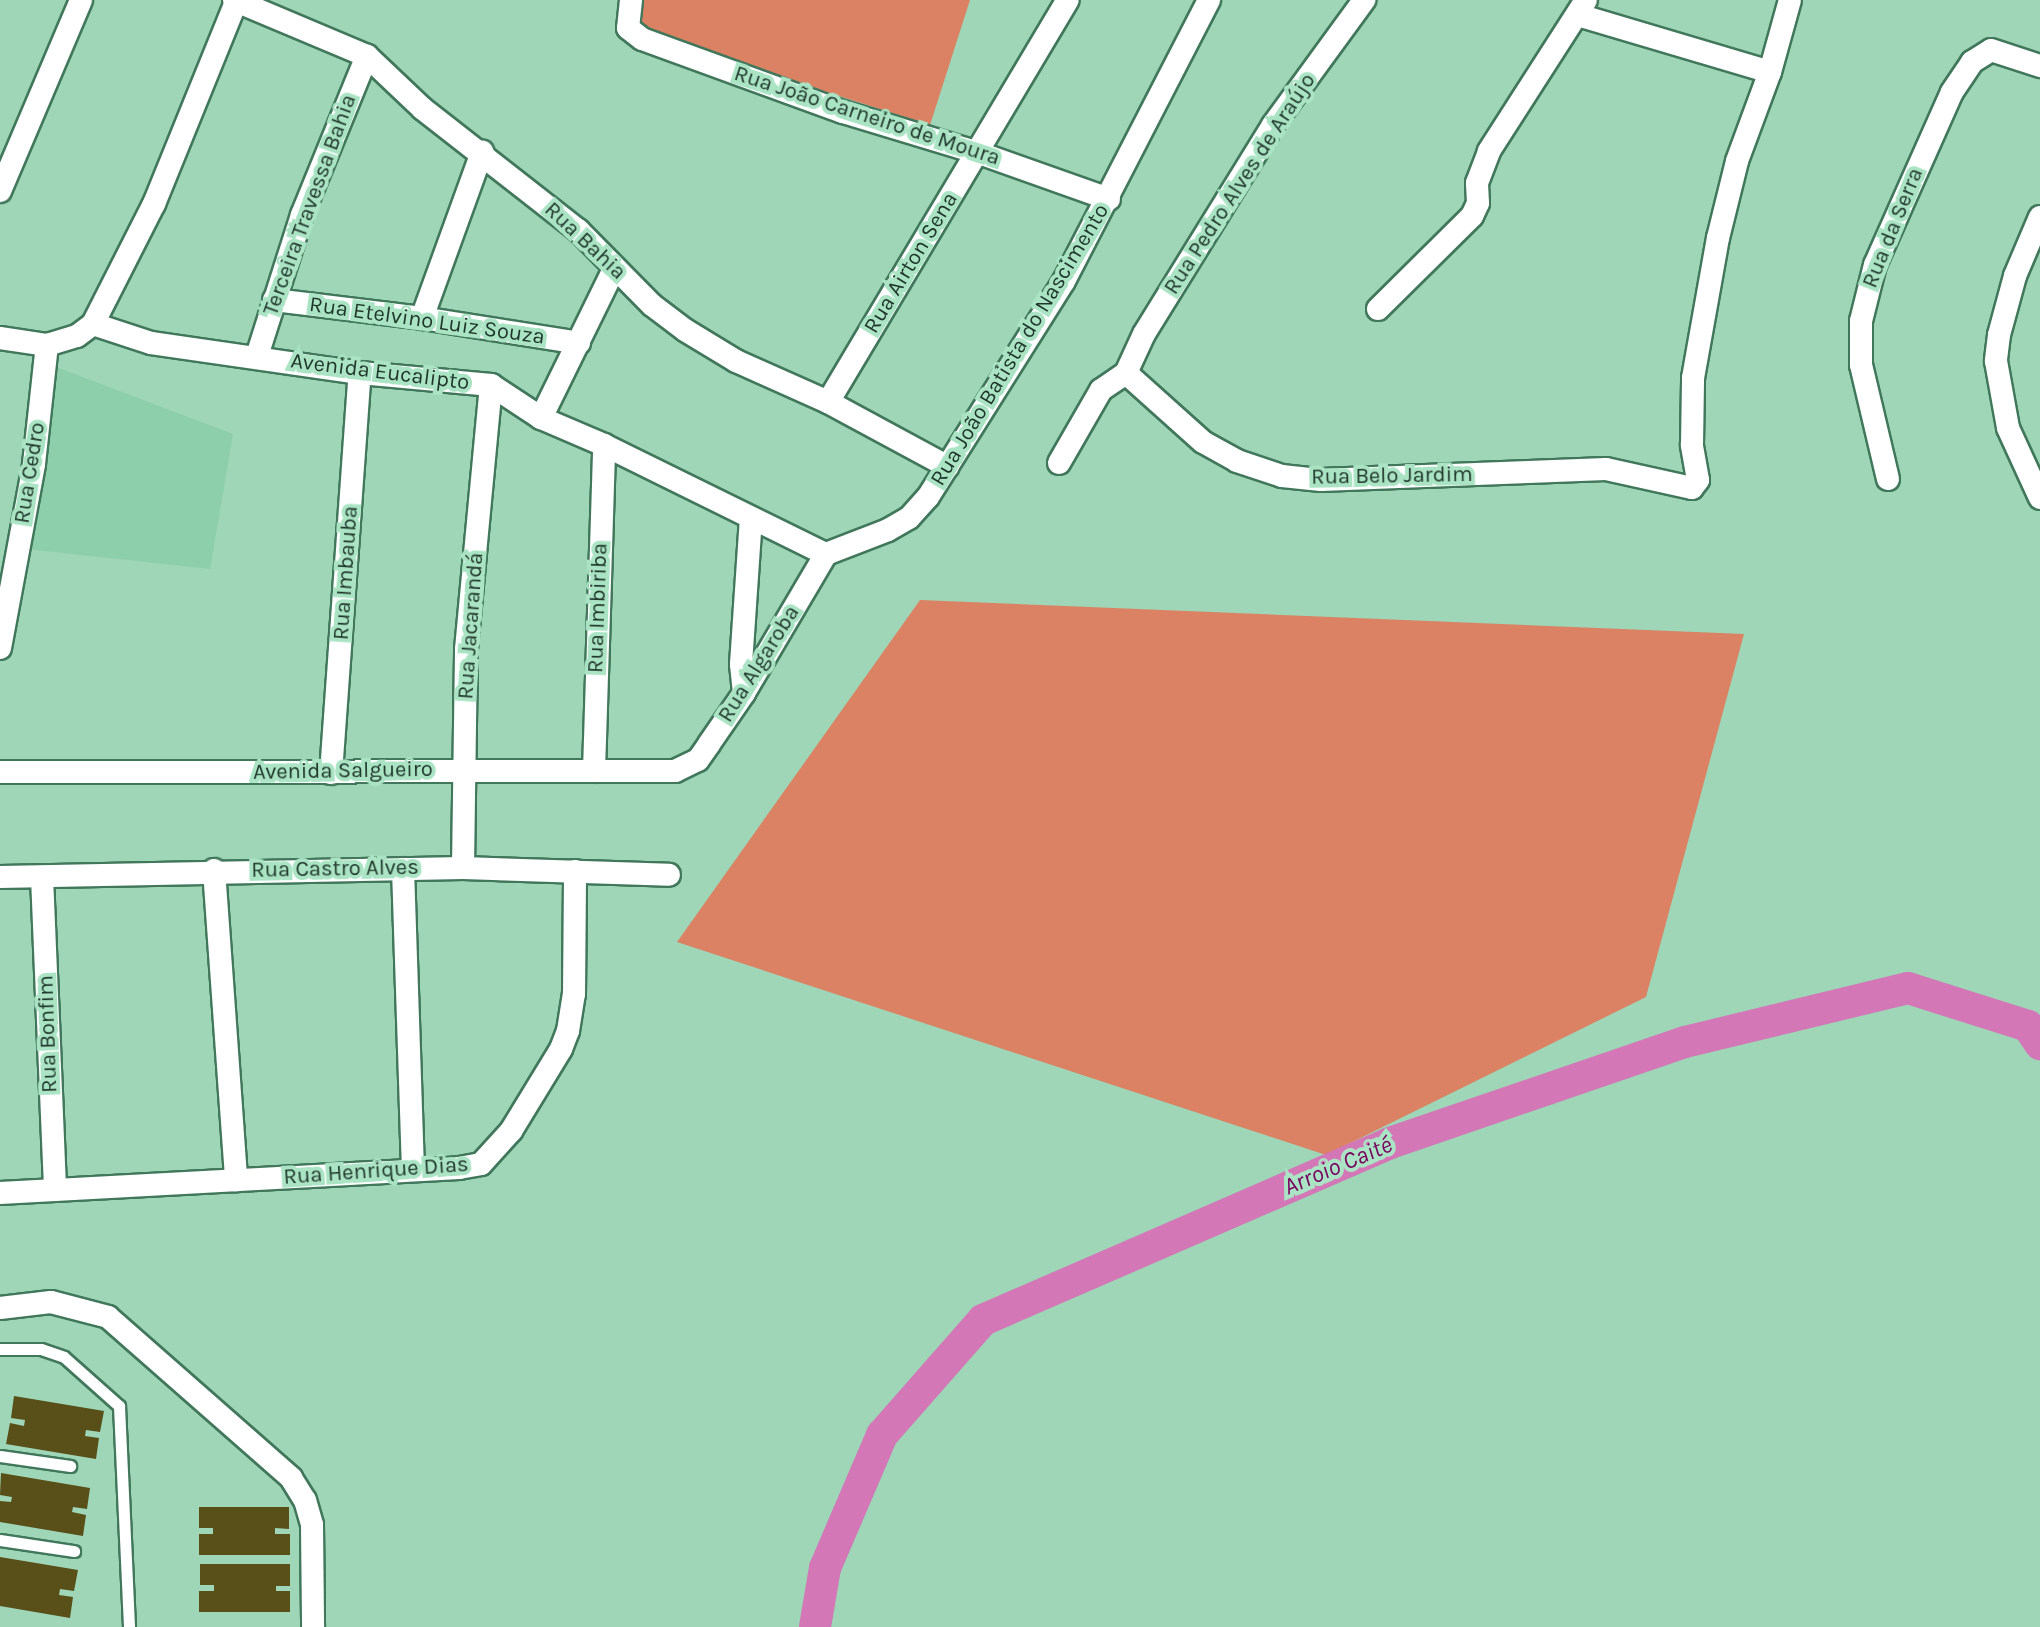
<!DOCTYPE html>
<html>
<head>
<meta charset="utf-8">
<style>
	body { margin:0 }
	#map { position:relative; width:2040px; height:1627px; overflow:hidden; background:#9ed6b7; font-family:Karla,sans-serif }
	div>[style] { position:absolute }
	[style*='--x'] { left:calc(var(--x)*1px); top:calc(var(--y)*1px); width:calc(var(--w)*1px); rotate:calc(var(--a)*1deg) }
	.built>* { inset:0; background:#8dceab }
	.green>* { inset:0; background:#da8263 }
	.river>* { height:32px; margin:-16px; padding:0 16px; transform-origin:16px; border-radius:16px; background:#d377b6 }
	.building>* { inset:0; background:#584f19 }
	.roads { filter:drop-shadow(2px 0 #41775b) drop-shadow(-2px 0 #41775b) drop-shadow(0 2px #41775b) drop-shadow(0 -2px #41775b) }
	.service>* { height:11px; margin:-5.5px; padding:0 5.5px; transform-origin:5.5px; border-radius:5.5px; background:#fff }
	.minor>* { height:22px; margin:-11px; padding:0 11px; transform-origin:11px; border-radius:11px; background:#fff }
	span { translate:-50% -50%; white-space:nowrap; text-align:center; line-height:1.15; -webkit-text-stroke:8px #aae4c4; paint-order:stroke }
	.street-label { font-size:22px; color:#1f362a }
	.water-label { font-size:24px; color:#790160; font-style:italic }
</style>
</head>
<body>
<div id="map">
	<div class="built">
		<div style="clip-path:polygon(56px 367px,233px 434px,210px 569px,27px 549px)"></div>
	</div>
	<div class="green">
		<div style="clip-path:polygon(641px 0,970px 0,930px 125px,632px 30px)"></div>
		<div style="clip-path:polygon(920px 600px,1744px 634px,1646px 997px,1326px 1155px,677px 942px)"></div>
	</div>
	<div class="river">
		<div style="--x:815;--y:1627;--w:60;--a:-80.4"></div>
		<div style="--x:825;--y:1568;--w:145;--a:-66.8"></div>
		<div style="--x:882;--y:1435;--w:153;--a:-48.7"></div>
		<div style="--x:983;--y:1320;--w:444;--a:-23.5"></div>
		<div style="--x:1390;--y:1143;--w:312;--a:-18.9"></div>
		<div style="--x:1685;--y:1042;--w:229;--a:-13.6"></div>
		<div style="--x:1908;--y:988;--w:126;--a:17.6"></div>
		<div style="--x:2028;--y:1026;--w:22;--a:56"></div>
	</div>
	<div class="building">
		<div style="clip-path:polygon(14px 1396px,104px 1411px,100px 1432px,86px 1430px,85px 1436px,99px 1438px,96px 1459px,6px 1444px,10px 1423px,24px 1426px,25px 1420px,11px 1418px)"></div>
		<div style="clip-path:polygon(1px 1473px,90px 1488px,87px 1509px,73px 1507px,72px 1512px,86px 1515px,83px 1536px,0 1522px,0 1501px,11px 1502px,12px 1497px,0 1495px)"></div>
		<div style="clip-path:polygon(199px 1507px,289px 1507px,289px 1529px,275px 1528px,275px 1534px,290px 1534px,290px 1555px,199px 1555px,199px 1534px,213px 1534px,213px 1528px,199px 1528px)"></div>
		<div style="clip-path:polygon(0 1557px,78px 1570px,74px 1591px,60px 1589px,59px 1595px,73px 1597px,70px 1618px,0 1606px)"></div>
		<div style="clip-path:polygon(200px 1564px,290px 1564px,290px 1586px,276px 1586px,276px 1591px,290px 1591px,290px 1612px,199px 1612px,199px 1591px,214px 1591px,214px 1585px,200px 1585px)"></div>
	</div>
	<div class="roads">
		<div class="service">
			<div style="--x:0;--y:1349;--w:41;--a:0"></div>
			<div style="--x:41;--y:1349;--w:24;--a:19"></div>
			<div style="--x:64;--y:1357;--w:74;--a:41.7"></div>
			<div style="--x:119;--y:1406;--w:221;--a:87.4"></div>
			<div style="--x:0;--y:1456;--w:71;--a:8.1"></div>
			<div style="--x:0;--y:1540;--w:75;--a:8.5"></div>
		</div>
		<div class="minor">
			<div style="--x:234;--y:0;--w:144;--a:22.8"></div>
			<div style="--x:367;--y:56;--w:77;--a:43.4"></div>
			<div style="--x:423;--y:109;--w:197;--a:38"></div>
			<div style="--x:578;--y:230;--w:105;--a:45.4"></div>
			<div style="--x:652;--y:305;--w:41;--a:37.1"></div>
			<div style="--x:685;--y:330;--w:60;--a:31.3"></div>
			<div style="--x:736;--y:361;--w:101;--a:24"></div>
			<div style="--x:828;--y:402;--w:136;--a:28.4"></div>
			<div style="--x:631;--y:0;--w:28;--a:96"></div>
			<div style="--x:628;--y:28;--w:18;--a:38"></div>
			<div style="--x:642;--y:39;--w:214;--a:20"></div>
			<div style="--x:843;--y:112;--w:142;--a:16.8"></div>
			<div style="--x:979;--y:153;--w:138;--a:19.5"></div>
			<div style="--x:1578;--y:15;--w:200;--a:16.5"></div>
			<div style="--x:0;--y:191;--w:207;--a:-67"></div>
			<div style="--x:2040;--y:217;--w:64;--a:113"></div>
			<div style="--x:2015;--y:276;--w:61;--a:105.2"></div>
			<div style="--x:1999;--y:335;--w:26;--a:97"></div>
			<div style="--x:1996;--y:361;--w:68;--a:79.8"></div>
			<div style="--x:2008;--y:428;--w:77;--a:65.4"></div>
			<div style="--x:274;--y:300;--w:149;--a:6.9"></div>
			<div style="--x:422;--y:318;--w:159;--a:9"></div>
			<div style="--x:1378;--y:309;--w:132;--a:-44.7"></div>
			<div style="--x:1472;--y:216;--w:14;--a:-65"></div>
			<div style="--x:1478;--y:203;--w:20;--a:-93"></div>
			<div style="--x:1477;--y:183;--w:34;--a:-69"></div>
			<div style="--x:1489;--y:151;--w:179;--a:-57.3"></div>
			<div style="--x:422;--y:318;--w:177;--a:-70.1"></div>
			<div style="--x:93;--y:324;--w:135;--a:-63.1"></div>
			<div style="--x:154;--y:204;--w:220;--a:-67.9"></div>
			<div style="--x:0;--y:338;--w:48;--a:8.5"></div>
			<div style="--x:47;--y:345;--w:31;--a:-17"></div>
			<div style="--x:77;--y:336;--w:20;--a:-37"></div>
			<div style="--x:93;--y:324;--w:61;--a:18.1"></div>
			<div style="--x:151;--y:343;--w:211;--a:8.2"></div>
			<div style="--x:360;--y:373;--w:132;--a:5.2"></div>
			<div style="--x:491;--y:385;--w:60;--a:33.4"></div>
			<div style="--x:541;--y:418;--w:69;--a:23.2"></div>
			<div style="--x:604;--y:445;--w:247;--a:26.2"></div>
			<div style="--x:257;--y:356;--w:148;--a:-72.3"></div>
			<div style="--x:302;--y:215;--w:172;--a:-67.8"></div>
			<div style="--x:1126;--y:373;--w:103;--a:41.9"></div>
			<div style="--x:1203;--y:442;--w:39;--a:29"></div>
			<div style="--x:1237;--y:461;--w:47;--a:18.4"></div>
			<div style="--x:1282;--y:476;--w:39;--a:6"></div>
			<div style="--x:1321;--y:480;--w:285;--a:-2.2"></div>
			<div style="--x:1606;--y:469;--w:88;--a:12.5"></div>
			<div style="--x:1692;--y:488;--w:10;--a:-53"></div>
			<div style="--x:1698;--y:480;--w:36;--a:-100"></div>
			<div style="--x:1692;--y:445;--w:67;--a:-89.1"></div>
			<div style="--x:1693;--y:378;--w:142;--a:-79.9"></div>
			<div style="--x:1718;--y:238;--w:79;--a:-76.1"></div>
			<div style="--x:1737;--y:161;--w:95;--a:-69.7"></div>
			<div style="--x:1770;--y:72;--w:75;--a:-74.5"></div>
			<div style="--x:1126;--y:373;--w:43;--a:-65.2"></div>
			<div style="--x:1144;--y:334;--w:246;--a:-58.3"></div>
			<div style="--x:1273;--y:125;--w:155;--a:-53.9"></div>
			<div style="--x:828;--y:402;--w:468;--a:-59.2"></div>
			<div style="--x:541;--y:418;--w:166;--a:-63.9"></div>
			<div style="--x:1059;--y:463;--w:84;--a:-60.1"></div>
			<div style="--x:1101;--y:390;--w:30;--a:-34"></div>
			<div style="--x:1888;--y:479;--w:117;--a:-103.3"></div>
			<div style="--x:1861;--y:365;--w:44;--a:-90"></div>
			<div style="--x:1861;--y:321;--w:58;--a:-76"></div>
			<div style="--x:1875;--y:265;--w:189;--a:-66"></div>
			<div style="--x:1952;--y:92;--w:36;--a:-56"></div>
			<div style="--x:1972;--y:62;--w:22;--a:-32"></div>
			<div style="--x:1991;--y:50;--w:52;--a:18.1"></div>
			<div style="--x:826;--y:554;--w:66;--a:-21.2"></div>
			<div style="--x:888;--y:530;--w:24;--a:-30"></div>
			<div style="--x:909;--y:518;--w:28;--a:-48"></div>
			<div style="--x:928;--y:497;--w:255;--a:-57.8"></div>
			<div style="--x:1064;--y:281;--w:316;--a:-62.7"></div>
			<div style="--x:0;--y:648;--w:187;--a:-79.5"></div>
			<div style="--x:34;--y:464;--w:120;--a:-83.8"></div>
			<div style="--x:744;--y:693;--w:29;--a:-96"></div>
			<div style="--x:741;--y:664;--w:146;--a:-86.1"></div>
			<div style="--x:594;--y:771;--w:326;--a:-88.2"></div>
			<div style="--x:0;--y:772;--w:675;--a:-0.08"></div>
			<div style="--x:675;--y:771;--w:25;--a:-26"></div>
			<div style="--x:698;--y:760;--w:19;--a:-55"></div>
			<div style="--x:709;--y:744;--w:62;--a:-55.5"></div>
			<div style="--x:744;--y:693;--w:161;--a:-59.5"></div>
			<div style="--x:331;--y:773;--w:401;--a:-85.9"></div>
			<div style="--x:463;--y:868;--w:219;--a:-89.2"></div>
			<div style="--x:466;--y:649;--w:265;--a:-84.6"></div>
			<div style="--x:403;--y:869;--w:299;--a:88.1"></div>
			<div style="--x:214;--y:870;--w:311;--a:85.9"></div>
			<div style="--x:0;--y:877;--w:463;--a:-1.1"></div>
			<div style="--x:463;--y:868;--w:206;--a:1.9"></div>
			<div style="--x:42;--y:877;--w:313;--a:87.6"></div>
			<div style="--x:0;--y:1193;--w:460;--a:-3.1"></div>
			<div style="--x:459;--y:1168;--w:22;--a:-10"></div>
			<div style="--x:481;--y:1164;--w:45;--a:-47.7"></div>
			<div style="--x:511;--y:1131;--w:96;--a:-58.6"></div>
			<div style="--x:561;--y:1049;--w:19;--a:-69"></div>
			<div style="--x:568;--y:1031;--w:37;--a:-81"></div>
			<div style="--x:574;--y:994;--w:123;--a:-89.5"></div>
			<div style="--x:0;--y:1308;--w:51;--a:-6.7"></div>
			<div style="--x:51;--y:1302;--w:59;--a:14.7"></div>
			<div style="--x:108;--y:1317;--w:244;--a:41.3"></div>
			<div style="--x:291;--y:1478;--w:26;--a:58"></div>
			<div style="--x:305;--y:1500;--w:26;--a:74"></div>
			<div style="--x:312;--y:1525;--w:102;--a:89.4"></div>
		</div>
	</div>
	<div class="street-label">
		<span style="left:867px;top:116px;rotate:18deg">Rua João Carneiro de Moura</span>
		<span style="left:1240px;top:184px;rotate:-57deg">Rua Pedro Alves de Araújo</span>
		<span style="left:310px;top:205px;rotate:-70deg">Terceira Travessa Bahia</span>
		<span style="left:1893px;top:228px;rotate:-68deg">Rua da Serra</span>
		<span style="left:585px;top:241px;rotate:43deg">Rua Bahia</span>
		<span style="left:911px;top:263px;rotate:-59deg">Rua Airton Sena</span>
		<span style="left:427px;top:321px;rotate:8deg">Rua Etelvino Luiz Souza</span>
		<span style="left:1020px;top:345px;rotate:-59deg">Rua João Batista do Nascimento</span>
		<span style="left:380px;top:372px;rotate:7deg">Avenida Eucalipto</span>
		<span style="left:30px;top:473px;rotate:-81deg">Rua Cedro</span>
		<span style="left:1392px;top:476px;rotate:-1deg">Rua Belo Jardim</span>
		<span style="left:346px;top:573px;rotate:-86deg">Rua Imbauba</span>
		<span style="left:598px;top:608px;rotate:-88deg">Rua Imbiriba</span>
		<span style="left:471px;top:626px;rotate:-86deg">Rua Jacarandá</span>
		<span style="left:759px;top:664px;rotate:-58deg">Rua Algaroba</span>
		<span style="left:343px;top:771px;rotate:-1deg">Avenida Salgueiro</span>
		<span style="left:335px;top:869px;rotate:-1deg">Rua Castro Alves</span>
		<span style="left:48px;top:1034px;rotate:-92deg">Rua Bonfim</span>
		<span style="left:376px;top:1171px;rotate:-4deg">Rua Henrique Dias</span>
	</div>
	<div class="water-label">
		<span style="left:1338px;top:1166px;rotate:-23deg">Arroio Caité</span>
	</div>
</div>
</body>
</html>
